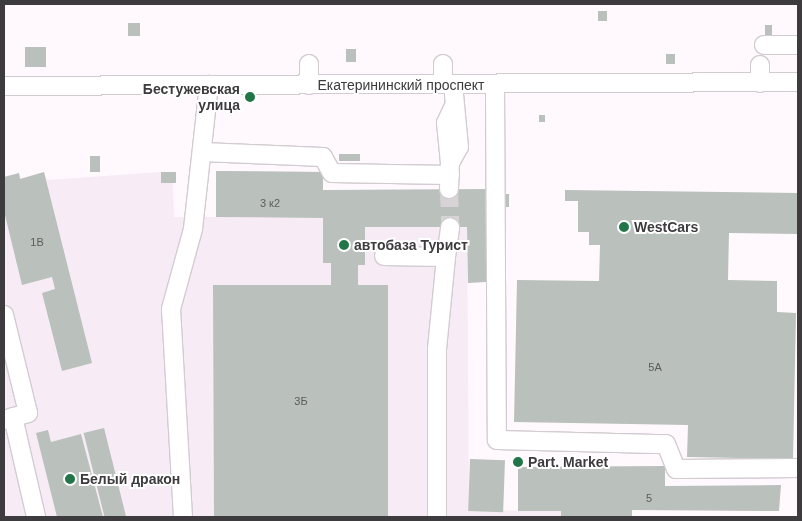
<!DOCTYPE html>
<html>
<head>
<meta charset="utf-8">
<style>
	body { margin:0 }
	#map { position:relative; width:802px; height:521px; overflow:hidden; background:#fff9fe; font-family:Arial,sans-serif }
	div>[style] { position:absolute }
	[style*='--x'] { left:calc(var(--x)*1px); top:calc(var(--y)*1px); width:calc(var(--w)*1px); rotate:calc(var(--a)*1deg) }
	.built>* { inset:0; background:#f7ebf6 }
	.building>* { inset:0; background:#bac0bb; transform-origin:0 0 }
	.minor-tunnel>* { height:18px; margin-top:-9px; transform-origin:0; background:repeating-linear-gradient(90deg,#d8d3d7 0 18px,transparent 0 27px) }
	.roads { filter:drop-shadow(1px 0 #d2ccd1) drop-shadow(-1px 0 #d2ccd1) drop-shadow(0 1px #d2ccd1) drop-shadow(0 -1px #d2ccd1) }
	.minor>* { height:18px; margin:-9px; padding:0 9px; transform-origin:9px; border-radius:9px; background:#fff }
	.dots>* { width:14px; height:14px; translate:-50% -50%; box-sizing:border-box; border:2px solid #fff; border-radius:50% }
	span { translate:-50% -50%; white-space:nowrap; text-align:center; line-height:1.15; -webkit-text-stroke:4px #fff; paint-order:stroke }
	.number-label { font-size:11px; color:#5c5c5c }
	.number-label span { -webkit-text-stroke-width:0 }
	.street-label { font-size:14px; color:#3d3b3d }
	.poi-label { font-size:14px; color:#3d3b3d; font-weight:700 }
	.right { translate:-100% -50%; text-align:right }
	.left { translate:0 -50%; text-align:left }
	.frame { position:absolute; inset:0; border:5px solid #3d3b3d; pointer-events:none }
</style>
</head>
<body>
<div id="map">
	<div class="built">
		<div style="clip-path:polygon(216px 171px,323px 172px,323px 190px,467px 190px,469px 510px,561px 511px,561px 517px,4px 517px,4px 177px,19px 173px,21px 179px,44px 172px,47px 180px,161px 172px,161px 183px,173px 183px,174px 217px,216px 217px)"></div>
	</div>
	<div class="building">
		<div style="left:598px;top:11px;width:9px;height:10px"></div>
		<div style="left:128px;top:23px;width:12px;height:13px"></div>
		<div style="left:765px;top:25px;width:7px;height:13px"></div>
		<div style="left:46px;top:47px;width:20px;height:21px;rotate:90deg"></div>
		<div style="left:346px;top:49px;width:10px;height:13px"></div>
		<div style="left:666px;top:54px;width:9px;height:10px"></div>
		<div style="left:539px;top:115px;width:6px;height:7px"></div>
		<div style="left:339px;top:154px;width:21px;height:7px"></div>
		<div style="left:90px;top:156px;width:10px;height:16px"></div>
		<div style="clip-path:polygon(216px 171px,323px 172px,323px 190px,486px 189px,486px 282px,468px 283px,467px 227px,365px 227px,365px 265px,358px 265px,358px 285px,388px 285px,388px 517px,214px 517px,213px 285px,331px 285px,331px 263px,323px 263px,323px 218px,216px 217px)"></div>
		<div style="clip-path:polygon(44px 172px,92px 363px,62px 371px,42px 293px,55px 289px,52px 277px,22px 285px,4px 211px,4px 177px,19px 173px,20px 179px)"></div>
		<div style="left:161px;top:172px;width:15px;height:11px"></div>
		<div style="clip-path:polygon(565px 190px,798px 193px,798px 234px,729px 233px,728px 280px,777px 281px,777px 312px,796px 313px,793px 459px,687px 457px,688px 425px,514px 422px,517px 280px,599px 281px,600px 245px,589px 245px,589px 232px,578px 232px,578px 201px,565px 201px)"></div>
		<div style="left:499px;top:194px;width:10px;height:13px"></div>
		<div style="left:104px;top:428px;width:92px;height:21px;rotate:76deg"></div>
		<div style="clip-path:polygon(48px 430px,51px 442px,81px 434px,103px 517px,57px 517px,36px 433px)"></div>
		<div style="left:470px;top:459px;width:35px;height:52px;rotate:2deg"></div>
		<div style="clip-path:polygon(665px 466px,665px 486px,781px 485px,779px 511px,632px 510px,632px 517px,561px 517px,561px 511px,518px 511px,518px 467px)"></div>
	</div>
	<div class="minor-tunnel">
		<div style="--x:449;--y:189;--w:38;--a:88"></div>
	</div>
	<div class="roads">
		<div class="minor">
			<div style="--x:764;--y:45;--w:34;--a:0"></div>
			<div style="--x:443;--y:64;--w:20;--a:90"></div>
			<div style="--x:760;--y:83;--w:18;--a:-90"></div>
			<div style="--x:309;--y:85;--w:21;--a:-90"></div>
			<div style="--x:495;--y:85;--w:355;--a:89.7"></div>
			<div style="--x:497;--y:440;--w:169;--a:1.4"></div>
			<div style="--x:666;--y:444;--w:27;--a:68"></div>
			<div style="--x:676;--y:469;--w:122;--a:-0.5"></div>
			<div style="--x:4;--y:86;--w:794;--a:-0.29"></div>
			<div style="--x:202;--y:152;--w:121;--a:2.4"></div>
			<div style="--x:323;--y:157;--w:18;--a:61"></div>
			<div style="--x:332;--y:173;--w:118;--a:1"></div>
			<div style="--x:450;--y:163;--w:40;--a:-95.7"></div>
			<div style="--x:446;--y:123;--w:17;--a:-65"></div>
			<div style="--x:449;--y:189;--w:26;--a:-88"></div>
			<div style="--x:450;--y:163;--w:18;--a:-61"></div>
			<div style="--x:459;--y:147;--w:63;--a:-95.4"></div>
			<div style="--x:384;--y:256;--w:62;--a:0.9"></div>
			<div style="--x:446;--y:257;--w:30;--a:-82"></div>
			<div style="--x:4;--y:315;--w:101;--a:76.2"></div>
			<div style="--x:28;--y:413;--w:25;--a:164"></div>
			<div style="--x:13;--y:417;--w:103;--a:77"></div>
			<div style="--x:183;--y:517;--w:208;--a:-93.3"></div>
			<div style="--x:171;--y:309;--w:83;--a:-74.6"></div>
			<div style="--x:193;--y:229;--w:145;--a:-83.7"></div>
			<div style="--x:437;--y:517;--w:168;--a:-90"></div>
			<div style="--x:437;--y:349;--w:92;--a:-84.4"></div>
		</div>
	</div>
	<div class="dots">
		<div style="left:250px;top:97px;background:#217547"></div>
		<div style="left:624px;top:227px;background:#217547"></div>
		<div style="left:344px;top:245px;background:#217547"></div>
		<div style="left:518px;top:462px;background:#217547"></div>
		<div style="left:70px;top:479px;background:#217547"></div>
	</div>
	<div class="number-label">
		<span style="left:270px;top:203px">3 к2</span>
		<span style="left:37px;top:242px">1В</span>
		<span style="left:655px;top:367px">5А</span>
		<span style="left:301px;top:401px">3Б</span>
		<span style="left:649px;top:498px">5</span>
	</div>
	<div class="street-label">
		<span style="left:401px;top:85px">Екатерининский проспект</span>
	</div>
	<div class="poi-label">
		<span class="right" style="left:240px;top:97px">Бестужевская<br>улица</span>
		<span class="left" style="left:634px;top:227px">WestCars</span>
		<span class="left" style="left:354px;top:245px">автобаза Турист</span>
		<span class="left" style="left:528px;top:462px">Part. Market</span>
		<span class="left" style="left:80px;top:479px">Белый дракон</span>
	</div>
	<div class="frame"></div>
</div>
</body>
</html>
